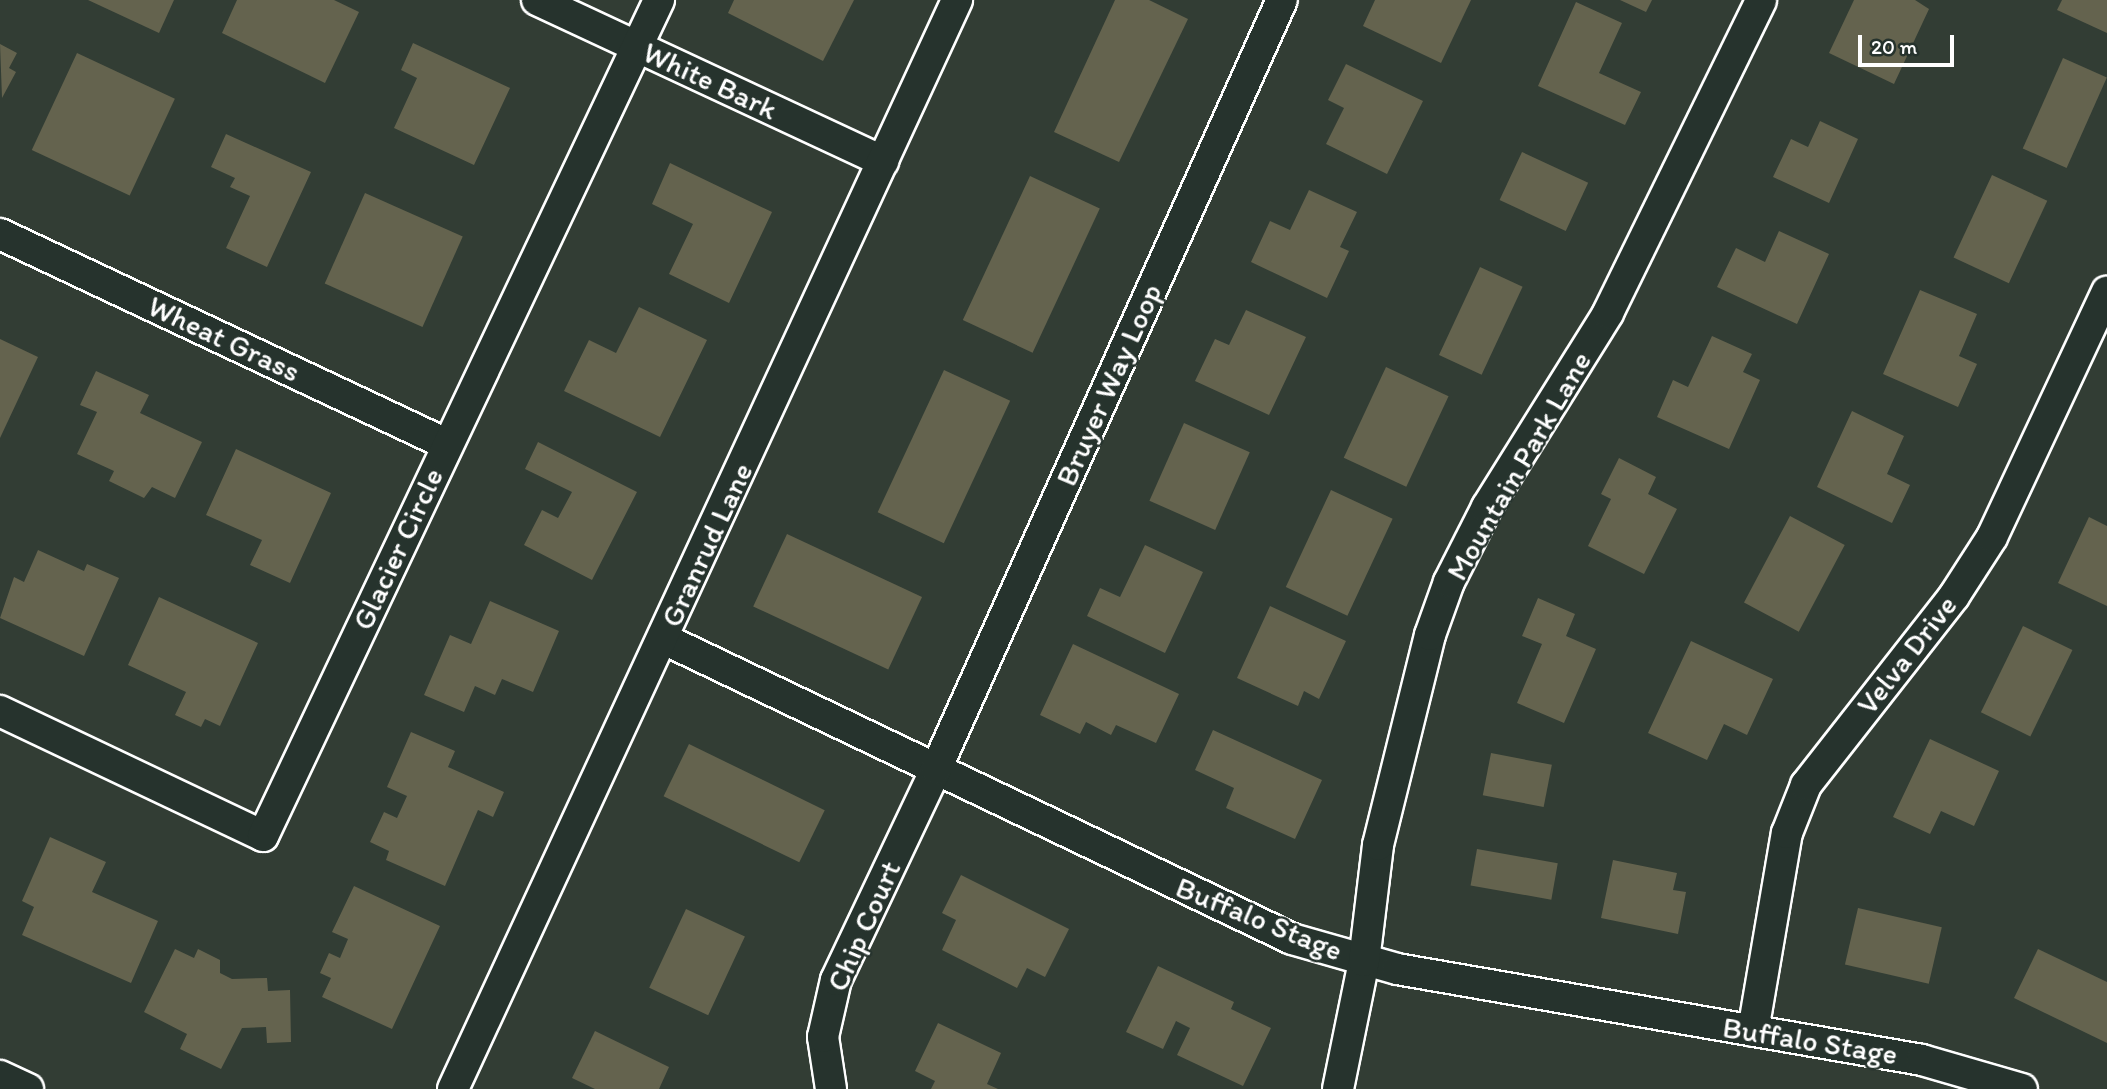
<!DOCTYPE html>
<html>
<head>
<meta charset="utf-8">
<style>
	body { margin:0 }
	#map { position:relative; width:2107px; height:1089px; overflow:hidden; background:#323d34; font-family:Itim,sans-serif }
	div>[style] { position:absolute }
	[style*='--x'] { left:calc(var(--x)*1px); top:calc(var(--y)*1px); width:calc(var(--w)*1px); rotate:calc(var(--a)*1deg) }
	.building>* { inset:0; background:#64634e; transform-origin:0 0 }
	.roads { filter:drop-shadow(2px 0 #fff) drop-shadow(-2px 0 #fff) drop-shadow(0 2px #fff) drop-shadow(0 -2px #fff) }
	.minor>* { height:30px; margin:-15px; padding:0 15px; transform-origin:15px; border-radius:15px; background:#26332d }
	span { translate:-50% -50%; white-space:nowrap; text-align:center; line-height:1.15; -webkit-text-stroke:5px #26332d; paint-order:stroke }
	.street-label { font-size:30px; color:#fff }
	.scale { position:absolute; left:1858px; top:35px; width:96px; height:32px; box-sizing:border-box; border:4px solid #fff; border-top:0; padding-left:9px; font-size:21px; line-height:24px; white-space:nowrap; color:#fff; -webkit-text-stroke:5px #26332d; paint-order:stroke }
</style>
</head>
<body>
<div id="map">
	<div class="building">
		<div style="clip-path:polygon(88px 0,174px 0,159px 33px)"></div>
		<div style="clip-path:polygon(237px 0,334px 0,359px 12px,325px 83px,222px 33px)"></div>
		<div style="clip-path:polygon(734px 0,854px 0,823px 61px,728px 13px)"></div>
		<div style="clip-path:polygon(1115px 0,1149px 0,1188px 19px,1119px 162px,1054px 132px)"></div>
		<div style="clip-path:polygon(1375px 0,1471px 0,1441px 63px,1363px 26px)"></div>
		<div style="clip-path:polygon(1620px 0,1652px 0,1646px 12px)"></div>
		<div style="clip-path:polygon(1854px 0,1915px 0,1929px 9px,1894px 84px,1829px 53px)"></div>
		<div style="clip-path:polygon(2062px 0,2107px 0,2107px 33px,2057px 10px)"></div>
		<div style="clip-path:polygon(1576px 2px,1622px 23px,1599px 73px,1641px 92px,1625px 125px,1538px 86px)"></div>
		<div style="clip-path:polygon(413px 43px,510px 88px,474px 165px,394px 128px,417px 78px,401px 70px)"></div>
		<div style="clip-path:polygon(0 44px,17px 53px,9px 68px,16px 72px,2px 98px)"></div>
		<div style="left:77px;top:53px;width:108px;height:107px;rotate:25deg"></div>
		<div style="left:2063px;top:58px;width:48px;height:99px;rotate:24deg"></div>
		<div style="clip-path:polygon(1346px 64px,1423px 101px,1387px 174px,1326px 144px,1344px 108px,1328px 100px)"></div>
		<div style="clip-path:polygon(1820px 121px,1858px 139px,1829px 203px,1773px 177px,1791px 139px,1808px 147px)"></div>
		<div style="clip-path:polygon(226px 134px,311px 172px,267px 267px,226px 248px,250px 196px,230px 187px,235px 178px,211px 167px)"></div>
		<div style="left:1522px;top:152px;width:73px;height:53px;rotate:25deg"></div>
		<div style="clip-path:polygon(670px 163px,772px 212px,729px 303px,669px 274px,693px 224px,652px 204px)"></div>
		<div style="left:1992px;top:175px;width:61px;height:91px;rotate:25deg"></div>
		<div style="left:1030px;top:176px;width:77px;height:159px;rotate:25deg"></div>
		<div style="clip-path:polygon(1309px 190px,1357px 212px,1340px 247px,1349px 251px,1327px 298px,1251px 262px,1270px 221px,1290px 230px)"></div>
		<div style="left:365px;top:193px;width:107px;height:99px;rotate:24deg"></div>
		<div style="clip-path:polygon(1779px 231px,1829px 254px,1797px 324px,1717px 287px,1736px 248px,1765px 262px)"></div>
		<div style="left:1480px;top:267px;width:47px;height:97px;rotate:25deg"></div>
		<div style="clip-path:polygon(1920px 290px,1977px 314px,1959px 356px,1977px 364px,1958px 407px,1883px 374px)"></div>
		<div style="clip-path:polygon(639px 307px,707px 340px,660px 437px,564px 391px,589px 340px,616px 353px)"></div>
		<div style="clip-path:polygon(1246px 310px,1306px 337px,1269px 415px,1195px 381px,1215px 339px,1229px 345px)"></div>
		<div style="clip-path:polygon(1712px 336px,1752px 354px,1743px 372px,1760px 380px,1729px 449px,1657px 417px,1673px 380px,1688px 387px)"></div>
		<div style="clip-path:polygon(0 339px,38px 357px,0 438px)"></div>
		<div style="left:1386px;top:367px;width:69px;height:100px;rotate:25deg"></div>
		<div style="left:944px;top:370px;width:73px;height:157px;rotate:25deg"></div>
		<div style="clip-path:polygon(96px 371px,149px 395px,140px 413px,202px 442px,175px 498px,152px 487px,144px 498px,109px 481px,114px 471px,77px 454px,97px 412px,80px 405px)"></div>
		<div style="clip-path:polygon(1852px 411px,1904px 436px,1887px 474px,1910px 485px,1892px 523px,1817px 487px)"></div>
		<div style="left:1184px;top:423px;width:72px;height:85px;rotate:24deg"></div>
		<div style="clip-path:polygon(538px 442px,637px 492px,592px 580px,524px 545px,542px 510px,558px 518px,572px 492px,525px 469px)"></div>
		<div style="clip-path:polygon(236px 449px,331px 493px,290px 583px,250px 565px,262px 540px,206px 515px)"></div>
		<div style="clip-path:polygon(1619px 458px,1656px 477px,1648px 494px,1677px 509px,1644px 574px,1588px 546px,1611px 499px,1601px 494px)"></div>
		<div style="left:1331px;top:490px;width:68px;height:107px;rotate:25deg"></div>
		<div style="left:1790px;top:516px;width:62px;height:98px;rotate:28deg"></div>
		<div style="clip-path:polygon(2089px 517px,2107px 526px,2107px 606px,2058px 583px)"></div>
		<div style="left:787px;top:534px;width:149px;height:80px;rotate:25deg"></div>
		<div style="clip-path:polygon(1145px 545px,1203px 572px,1165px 653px,1087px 616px,1100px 588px,1120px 597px)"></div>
		<div style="clip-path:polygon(38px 550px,84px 571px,87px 564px,119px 578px,84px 656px,0 618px,14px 577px,24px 582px)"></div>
		<div style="clip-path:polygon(159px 597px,258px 643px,220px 726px,205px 719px,201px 727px,175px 715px,186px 692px,128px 665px)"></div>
		<div style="clip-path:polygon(1538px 598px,1575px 614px,1566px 636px,1596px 649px,1564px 723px,1517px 703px,1542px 644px,1522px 636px)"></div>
		<div style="clip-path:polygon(490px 601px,559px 631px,533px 692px,502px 679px,495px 695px,475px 686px,464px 712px,424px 695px,450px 635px,471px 644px)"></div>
		<div style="clip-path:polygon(1270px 606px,1346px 641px,1319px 699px,1304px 691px,1298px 706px,1237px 678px)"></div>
		<div style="left:2023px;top:626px;width:55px;height:96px;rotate:26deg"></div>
		<div style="clip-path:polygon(1691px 641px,1773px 679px,1747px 735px,1724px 724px,1707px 760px,1648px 733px)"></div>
		<div style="clip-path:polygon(1073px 644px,1179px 694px,1156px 743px,1116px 725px,1111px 735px,1086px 722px,1080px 734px,1040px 715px)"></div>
		<div style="clip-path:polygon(1213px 730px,1322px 780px,1295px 839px,1226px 808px,1234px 788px,1195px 770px)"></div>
		<div style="clip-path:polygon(411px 732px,455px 751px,448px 767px,504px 792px,493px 817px,478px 810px,445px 886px,386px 860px,389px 851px,370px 842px,384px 812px,397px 818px,407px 796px,387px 787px)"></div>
		<div style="clip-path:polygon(1930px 739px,1999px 771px,1974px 826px,1941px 811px,1930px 834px,1893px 817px)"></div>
		<div style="left:689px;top:744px;width:151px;height:58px;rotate:26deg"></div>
		<div style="left:1491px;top:753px;width:62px;height:43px;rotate:11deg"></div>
		<div style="clip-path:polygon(50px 837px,106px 862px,92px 892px,158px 921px,131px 983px,22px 935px,34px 907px,22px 901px)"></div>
		<div style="left:1477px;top:849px;width:82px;height:37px;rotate:10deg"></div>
		<div style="clip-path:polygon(1613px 860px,1677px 873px,1673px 890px,1686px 892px,1678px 934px,1601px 918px)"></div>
		<div style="clip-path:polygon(961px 875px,1069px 929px,1045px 977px,1027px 968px,1017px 988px,942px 950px,956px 920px,942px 913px)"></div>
		<div style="clip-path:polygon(354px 886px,440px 926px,392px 1029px,322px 997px,331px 978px,320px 973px,329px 953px,340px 958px,348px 939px,332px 932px)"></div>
		<div style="left:1858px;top:908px;width:86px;height:58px;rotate:13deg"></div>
		<div style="left:686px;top:909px;width:65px;height:87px;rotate:25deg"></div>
		<div style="clip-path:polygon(175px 949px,194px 958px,198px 949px,220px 960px,220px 973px,232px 979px,267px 978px,268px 991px,290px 990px,291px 1042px,267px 1043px,266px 1027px,242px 1028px,221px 1069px,180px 1049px,187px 1034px,144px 1012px)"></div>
		<div style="clip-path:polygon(2038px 949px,2107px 982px,2107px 1043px,2014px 998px)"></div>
		<div style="clip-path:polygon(1158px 966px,1234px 1002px,1231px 1009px,1271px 1028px,1243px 1086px,1177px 1055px,1190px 1028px,1176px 1021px,1163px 1049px,1126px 1032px)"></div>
		<div style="clip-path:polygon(938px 1023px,1001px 1053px,987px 1084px,998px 1089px,931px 1089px,935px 1081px,915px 1071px)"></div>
		<div style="clip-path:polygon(595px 1031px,669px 1067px,659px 1089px,595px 1089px,572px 1078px)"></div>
	</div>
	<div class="roads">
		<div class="minor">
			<div style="--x:537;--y:0;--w:382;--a:25"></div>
			<div style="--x:0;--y:234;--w:494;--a:25.2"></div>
			<div style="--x:664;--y:639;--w:696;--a:25.53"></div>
			<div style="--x:1292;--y:939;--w:109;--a:15.9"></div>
			<div style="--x:1397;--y:969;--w:533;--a:9.83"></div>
			<div style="--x:1922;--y:1060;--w:104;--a:16.2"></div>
			<div style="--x:0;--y:711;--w:291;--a:25.4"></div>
			<div style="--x:263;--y:836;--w:925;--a:-64.65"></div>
			<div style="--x:1753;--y:1031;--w:201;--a:-80.3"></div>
			<div style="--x:1787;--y:833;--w:52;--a:-68.4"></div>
			<div style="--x:1806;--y:785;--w:240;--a:-51.9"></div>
			<div style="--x:1954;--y:596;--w:70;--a:-57.2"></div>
			<div style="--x:1992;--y:537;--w:271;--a:-64.9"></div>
			<div style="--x:0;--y:1076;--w:31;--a:25"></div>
			<div style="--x:453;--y:1089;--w:1200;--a:-65.16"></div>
			<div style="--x:831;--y:1089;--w:53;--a:-98.7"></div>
			<div style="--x:823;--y:1037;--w:58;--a:-77.2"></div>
			<div style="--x:836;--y:980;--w:233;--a:-64.6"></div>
			<div style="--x:936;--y:769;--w:843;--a:-65.78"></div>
			<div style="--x:1338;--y:1089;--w:131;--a:-78.5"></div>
			<div style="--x:1364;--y:961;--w:117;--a:-83.1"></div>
			<div style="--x:1378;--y:845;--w:216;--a:-76.1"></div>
			<div style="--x:1430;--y:635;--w:56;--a:-70.3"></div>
			<div style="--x:1449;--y:582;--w:84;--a:-63.1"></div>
			<div style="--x:1487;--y:507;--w:229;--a:-58"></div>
			<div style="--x:1608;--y:313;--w:348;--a:-63.9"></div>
		</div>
	</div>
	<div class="street-label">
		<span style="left:710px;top:81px;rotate:25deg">White Bark</span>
		<span style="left:224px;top:339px;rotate:25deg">Wheat Grass</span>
		<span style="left:1109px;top:385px;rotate:-66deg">Bruyer Way Loop</span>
		<span style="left:1519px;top:466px;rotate:-60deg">Mountain Park Lane</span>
		<span style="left:707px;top:545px;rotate:-65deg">Granrud Lane</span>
		<span style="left:398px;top:549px;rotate:-65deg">Glacier Circle</span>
		<span style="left:1907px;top:655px;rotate:-52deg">Velva Drive</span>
		<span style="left:1259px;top:919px;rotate:22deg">Buffalo Stage</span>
		<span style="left:864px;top:926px;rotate:-66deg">Chip Court</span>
		<span style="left:1810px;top:1041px;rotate:9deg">Buffalo Stage</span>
	</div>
	<div class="scale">20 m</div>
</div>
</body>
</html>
